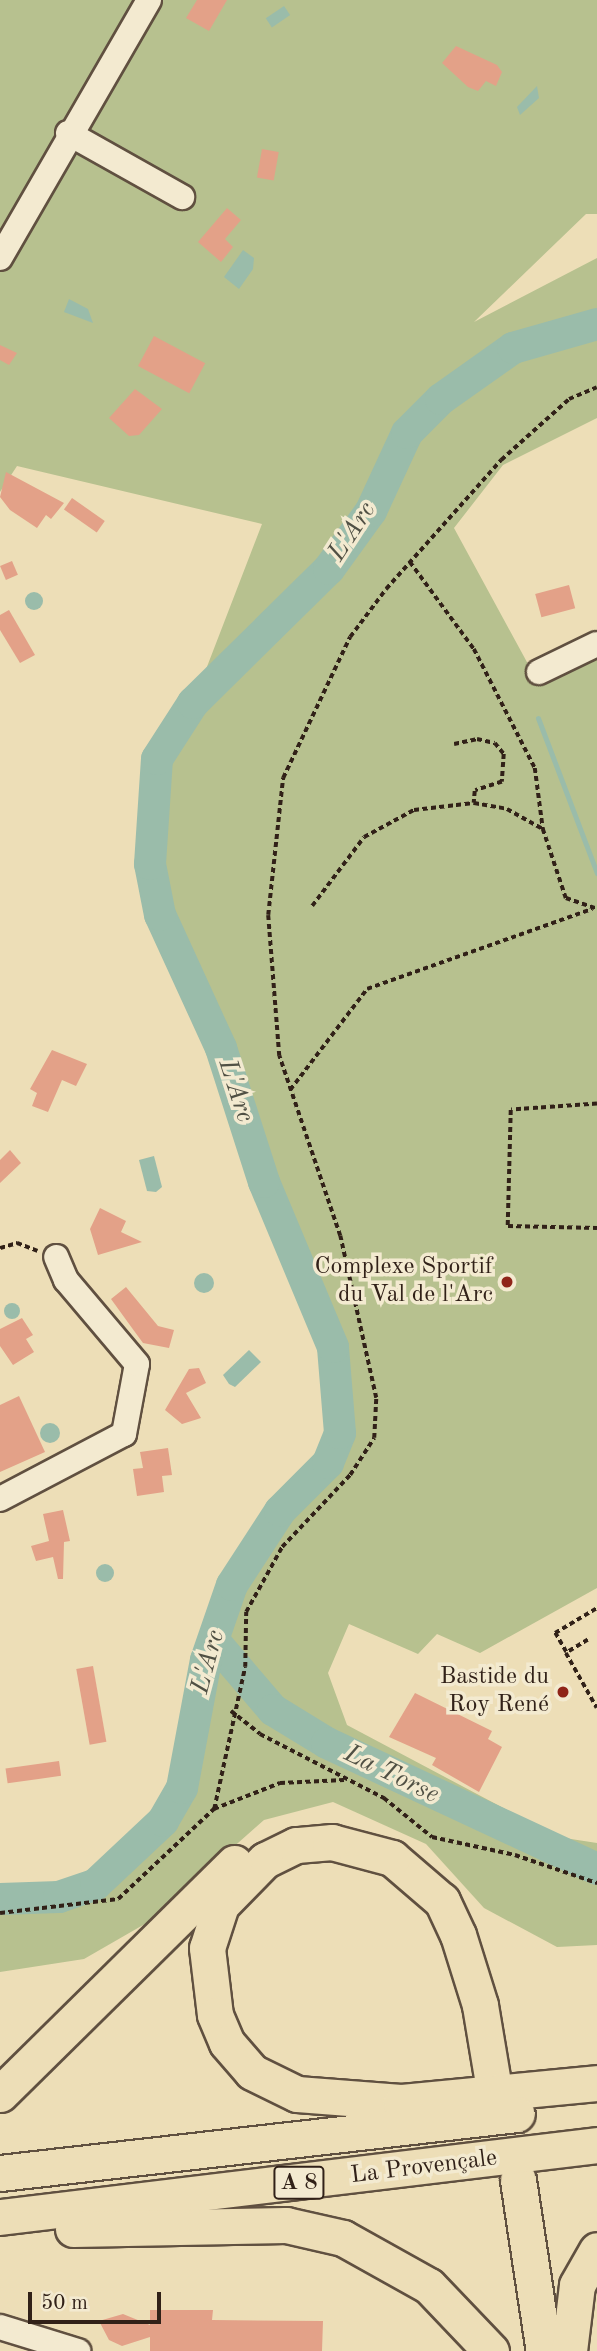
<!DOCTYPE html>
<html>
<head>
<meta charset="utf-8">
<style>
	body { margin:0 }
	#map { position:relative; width:597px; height:2351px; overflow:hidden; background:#eddeb7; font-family:"Old Standard TT",serif }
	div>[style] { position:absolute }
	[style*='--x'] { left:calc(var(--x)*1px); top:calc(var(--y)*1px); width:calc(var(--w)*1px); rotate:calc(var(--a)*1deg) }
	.green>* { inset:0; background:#b7c18f }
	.water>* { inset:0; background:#9abcaa; transform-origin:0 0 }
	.round { border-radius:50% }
	.stream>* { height:5px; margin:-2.5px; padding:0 2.5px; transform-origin:2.5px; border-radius:2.5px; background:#9abcaa }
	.river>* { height:32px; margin:-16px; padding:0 16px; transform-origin:16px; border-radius:16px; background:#9abcaa }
	.building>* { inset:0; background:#e3a188; transform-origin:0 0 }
	.path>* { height:3.5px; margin-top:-1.75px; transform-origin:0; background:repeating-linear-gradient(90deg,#312118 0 5px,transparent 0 8.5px) }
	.roads { filter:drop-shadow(2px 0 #605040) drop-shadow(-2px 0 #605040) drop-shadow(0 2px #605040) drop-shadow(0 -2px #605040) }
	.minor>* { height:24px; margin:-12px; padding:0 12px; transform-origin:12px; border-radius:12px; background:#f3ead0 }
	.highway>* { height:35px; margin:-17.5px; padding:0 17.5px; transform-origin:17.5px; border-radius:17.5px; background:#eddeb7 }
	.dots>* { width:19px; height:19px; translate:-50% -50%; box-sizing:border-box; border:4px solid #f3ead0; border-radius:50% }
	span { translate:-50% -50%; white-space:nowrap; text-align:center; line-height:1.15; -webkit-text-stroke:7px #f3ead0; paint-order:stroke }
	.shield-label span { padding:2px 5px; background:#f3ead0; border:2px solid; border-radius:5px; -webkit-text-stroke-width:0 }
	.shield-label { font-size:23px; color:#312118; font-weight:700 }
	.poi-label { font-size:24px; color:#312118 }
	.right { translate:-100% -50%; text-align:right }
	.street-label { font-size:24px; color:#312118 }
	.water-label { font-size:26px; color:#505044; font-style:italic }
	.scale { position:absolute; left:28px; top:2292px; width:133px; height:32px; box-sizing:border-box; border:4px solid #312118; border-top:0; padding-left:9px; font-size:21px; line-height:24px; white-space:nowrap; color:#312118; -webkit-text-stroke:5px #f3ead0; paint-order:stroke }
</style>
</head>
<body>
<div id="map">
	<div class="green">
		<div style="clip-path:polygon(0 0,597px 0,597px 214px,586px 214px,474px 322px,597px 258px,597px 418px,503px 465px,454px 528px,528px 664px,537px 668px,597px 648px,597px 1588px,480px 1653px,437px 1634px,418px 1654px,349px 1624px,328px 1673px,347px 1725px,558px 1837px,597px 1843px,597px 1945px,557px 1947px,484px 1908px,426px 1844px,333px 1802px,264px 1820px,150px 1921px,84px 1959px,0 1972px,0 1899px,59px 1897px,96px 1884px,135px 1853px,182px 1788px,206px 1660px,232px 1585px,280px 1511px,328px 1463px,340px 1433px,342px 1396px,333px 1347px,264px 1182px,221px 1048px,167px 935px,150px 864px,157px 759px,193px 703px,262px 524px,17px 466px,0 492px)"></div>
	</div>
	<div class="water">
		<div style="left:284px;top:6px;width:11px;height:22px;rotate:56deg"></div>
		<div style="clip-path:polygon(537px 86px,539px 98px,520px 115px,517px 107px)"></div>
		<div style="clip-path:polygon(243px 250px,254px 258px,253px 269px,239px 289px,224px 277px)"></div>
		<div style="clip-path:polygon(69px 299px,88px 309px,93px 323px,64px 312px)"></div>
		<div class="round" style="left:25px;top:592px;width:18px;height:18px"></div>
		<div style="clip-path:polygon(154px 1156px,162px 1187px,156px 1192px,147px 1191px,139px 1160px)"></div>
		<div class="round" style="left:194px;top:1273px;width:20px;height:20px"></div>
		<div class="round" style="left:4px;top:1303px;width:16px;height:16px"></div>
		<div style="clip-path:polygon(249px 1350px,261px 1362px,235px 1387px,229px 1384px,223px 1375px)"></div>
		<div class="round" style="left:40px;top:1423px;width:20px;height:20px"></div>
		<div class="round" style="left:96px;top:1564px;width:18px;height:18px"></div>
	</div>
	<div class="stream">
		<div style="--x:538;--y:718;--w:166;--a:69.2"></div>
	</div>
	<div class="river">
		<div style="--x:214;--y:1641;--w:91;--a:49.5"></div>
		<div style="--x:273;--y:1710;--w:63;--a:31.4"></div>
		<div style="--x:327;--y:1743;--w:298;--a:25"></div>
		<div style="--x:0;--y:1899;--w:59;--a:-1.9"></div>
		<div style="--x:59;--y:1897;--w:39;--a:-19"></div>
		<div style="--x:96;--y:1884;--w:92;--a:-43.2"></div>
		<div style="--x:163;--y:1821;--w:38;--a:-60"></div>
		<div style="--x:182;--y:1788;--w:130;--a:-79.4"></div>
		<div style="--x:206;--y:1660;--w:79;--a:-70.9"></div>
		<div style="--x:232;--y:1585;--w:88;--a:-57"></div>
		<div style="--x:280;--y:1511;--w:68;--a:-45"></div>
		<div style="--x:328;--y:1463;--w:32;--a:-68"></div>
		<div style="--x:340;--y:1433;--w:86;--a:-94.7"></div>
		<div style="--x:333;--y:1347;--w:179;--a:-112.7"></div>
		<div style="--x:264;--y:1182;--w:141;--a:-107.8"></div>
		<div style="--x:221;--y:1048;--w:146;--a:-114.6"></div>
		<div style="--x:160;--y:915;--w:52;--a:-101.1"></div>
		<div style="--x:150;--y:864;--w:105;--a:-86.2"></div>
		<div style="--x:157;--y:759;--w:67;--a:-57.3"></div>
		<div style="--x:193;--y:703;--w:191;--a:-44.6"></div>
		<div style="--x:329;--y:569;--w:72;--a:-54.1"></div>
		<div style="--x:371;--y:511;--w:86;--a:-65.2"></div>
		<div style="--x:407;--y:433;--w:48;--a:-45"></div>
		<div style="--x:441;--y:399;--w:88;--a:-35.3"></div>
		<div style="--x:513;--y:348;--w:87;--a:-15.9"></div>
	</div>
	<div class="building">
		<div style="clip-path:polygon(197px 0,227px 0,209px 31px,186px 18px)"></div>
		<div style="clip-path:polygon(456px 46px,497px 65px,502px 72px,496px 86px,486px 81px,478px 91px,468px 87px,442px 63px)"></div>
		<div style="left:262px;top:149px;width:17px;height:29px;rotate:10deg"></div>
		<div style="clip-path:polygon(227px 208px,241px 220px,225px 239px,233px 247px,221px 262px,198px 242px)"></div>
		<div style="left:154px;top:336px;width:58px;height:34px;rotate:28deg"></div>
		<div style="clip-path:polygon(0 345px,17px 353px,9px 365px,0 360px)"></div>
		<div style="clip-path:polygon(135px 389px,162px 409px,139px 435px,129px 436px,109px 418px)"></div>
		<div style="clip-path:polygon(6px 472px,64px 503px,51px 519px,46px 515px,37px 528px,10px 510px,0 497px)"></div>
		<div style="left:72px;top:498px;width:40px;height:14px;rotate:35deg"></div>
		<div style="left:12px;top:561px;width:15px;height:13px;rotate:67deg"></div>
		<div style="left:569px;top:585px;width:24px;height:35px;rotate:75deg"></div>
		<div style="clip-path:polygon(9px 610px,35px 655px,20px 663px,0 630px,0 615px)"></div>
		<div style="clip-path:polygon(52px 1050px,87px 1064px,76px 1086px,62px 1080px,48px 1112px,32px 1106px,37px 1093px,30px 1089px)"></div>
		<div style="clip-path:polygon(10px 1150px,21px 1163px,0 1183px,0 1160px)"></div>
		<div style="clip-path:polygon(100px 1208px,126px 1221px,121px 1232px,142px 1242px,98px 1255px,90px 1229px)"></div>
		<div style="clip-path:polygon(126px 1287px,158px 1326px,174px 1330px,169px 1348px,143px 1343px,132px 1328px,111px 1299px)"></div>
		<div style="clip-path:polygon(22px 1318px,33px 1335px,26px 1339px,34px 1352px,13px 1365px,0 1346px,0 1329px)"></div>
		<div style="clip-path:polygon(199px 1368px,206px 1383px,186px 1393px,201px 1418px,182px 1424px,165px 1410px,189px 1369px)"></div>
		<div style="clip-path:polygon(19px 1396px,45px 1452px,0 1472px,0 1405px)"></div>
		<div style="clip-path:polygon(168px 1448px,172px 1475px,162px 1476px,164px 1492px,137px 1496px,133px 1469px,143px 1468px,140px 1452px)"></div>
		<div style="clip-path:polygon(63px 1510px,70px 1541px,64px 1542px,63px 1579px,58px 1579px,53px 1557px,36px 1561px,31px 1546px,49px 1541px,43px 1514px)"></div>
		<div style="left:93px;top:1666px;width:77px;height:17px;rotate:80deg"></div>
		<div style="clip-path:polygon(415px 1693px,492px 1731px,488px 1739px,502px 1747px,479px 1792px,432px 1765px,436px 1758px,389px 1737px)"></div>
		<div style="left:59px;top:1761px;width:15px;height:54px;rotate:82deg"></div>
		<div style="clip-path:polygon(150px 2310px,213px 2310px,212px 2320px,323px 2321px,322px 2351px,150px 2351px,150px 2337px,122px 2346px,109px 2340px,99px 2321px,123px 2314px,150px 2325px)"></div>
	</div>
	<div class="path">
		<div style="--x:410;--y:562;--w:108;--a:53.7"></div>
		<div style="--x:474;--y:649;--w:134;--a:62.9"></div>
		<div style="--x:535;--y:768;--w:62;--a:82.5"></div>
		<div style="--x:543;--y:829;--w:73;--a:71.6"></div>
		<div style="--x:566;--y:898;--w:31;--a:19"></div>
		<div style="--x:454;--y:744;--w:24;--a:-12"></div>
		<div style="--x:477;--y:739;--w:18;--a:13"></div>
		<div style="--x:495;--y:743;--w:14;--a:51"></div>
		<div style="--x:504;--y:754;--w:28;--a:94"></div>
		<div style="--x:502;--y:782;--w:28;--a:162"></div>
		<div style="--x:475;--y:791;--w:12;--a:95"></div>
		<div style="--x:312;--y:906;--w:86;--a:-53"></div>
		<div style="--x:364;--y:837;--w:57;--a:-28.4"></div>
		<div style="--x:414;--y:810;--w:60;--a:-6.7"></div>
		<div style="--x:474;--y:803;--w:34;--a:10"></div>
		<div style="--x:507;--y:809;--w:41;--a:29.1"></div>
		<div style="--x:290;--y:1090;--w:127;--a:-52.7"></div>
		<div style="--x:367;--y:989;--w:239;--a:-19.6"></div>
		<div style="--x:597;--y:1104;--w:86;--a:176"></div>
		<div style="--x:511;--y:1110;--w:116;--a:91.5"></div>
		<div style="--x:508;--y:1226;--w:89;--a:1.3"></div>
		<div style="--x:0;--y:1248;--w:18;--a:-16"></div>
		<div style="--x:17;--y:1243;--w:22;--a:21"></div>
		<div style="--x:588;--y:1640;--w:26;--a:149"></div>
		<div style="--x:566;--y:1653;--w:63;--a:60.6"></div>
		<div style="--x:566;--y:1652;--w:22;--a:-120"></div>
		<div style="--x:555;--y:1633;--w:49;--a:-30.8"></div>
		<div style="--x:231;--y:1711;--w:37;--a:38"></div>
		<div style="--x:260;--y:1734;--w:140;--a:27.3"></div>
		<div style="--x:384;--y:1798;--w:62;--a:39.1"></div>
		<div style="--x:432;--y:1837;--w:85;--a:12.2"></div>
		<div style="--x:515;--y:1855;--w:87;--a:18.9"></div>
		<div style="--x:214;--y:1809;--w:71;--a:-21.5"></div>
		<div style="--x:280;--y:1783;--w:64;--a:-2.7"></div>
		<div style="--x:0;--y:1913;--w:119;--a:-6.8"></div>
		<div style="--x:118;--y:1899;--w:132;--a:-43.2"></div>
		<div style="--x:214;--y:1809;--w:145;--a:-77.7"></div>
		<div style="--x:245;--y:1667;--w:55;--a:-89"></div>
		<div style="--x:246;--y:1612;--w:74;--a:-61"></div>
		<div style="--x:282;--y:1547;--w:99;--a:-46.6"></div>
		<div style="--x:350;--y:1475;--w:44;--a:-57"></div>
		<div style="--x:374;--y:1438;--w:40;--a:-87.1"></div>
		<div style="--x:376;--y:1398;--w:166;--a:-102.5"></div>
		<div style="--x:340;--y:1236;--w:190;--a:-108.7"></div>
		<div style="--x:279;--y:1056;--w:141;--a:-94.5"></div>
		<div style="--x:268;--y:915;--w:138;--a:-83.8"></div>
		<div style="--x:283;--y:778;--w:156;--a:-64.6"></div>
		<div style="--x:350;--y:637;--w:60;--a:-53.1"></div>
		<div style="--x:386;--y:589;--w:173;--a:-48.3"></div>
		<div style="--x:501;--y:460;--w:91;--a:-41.9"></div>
		<div style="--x:569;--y:399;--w:30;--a:-23"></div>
	</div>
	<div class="roads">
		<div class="minor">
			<div style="--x:68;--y:133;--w:131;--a:29.3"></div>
			<div style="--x:0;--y:258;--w:298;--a:-60"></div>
			<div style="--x:539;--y:672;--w:64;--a:-25.8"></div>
			<div style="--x:0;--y:1499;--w:140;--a:-27.7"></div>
			<div style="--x:124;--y:1434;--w:71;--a:-79.5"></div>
			<div style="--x:137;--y:1364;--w:110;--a:-130.2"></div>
			<div style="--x:66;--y:1280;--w:25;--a:-113"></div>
			<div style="--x:0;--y:2327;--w:82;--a:17.1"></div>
		</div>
		<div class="highway">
			<div style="--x:492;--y:2077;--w:73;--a:-99.5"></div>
			<div style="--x:480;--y:2005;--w:73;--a:-107.4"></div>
			<div style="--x:458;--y:1935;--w:38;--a:-115"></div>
			<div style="--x:442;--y:1901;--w:66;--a:-139.3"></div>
			<div style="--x:392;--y:1858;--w:62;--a:-165.1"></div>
			<div style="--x:332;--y:1842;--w:36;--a:175"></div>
			<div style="--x:296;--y:1845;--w:34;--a:154"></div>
			<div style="--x:265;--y:1860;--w:63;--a:134.4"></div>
			<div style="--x:221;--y:1905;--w:45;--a:108"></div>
			<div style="--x:207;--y:1948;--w:67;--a:83.2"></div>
			<div style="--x:215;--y:2015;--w:30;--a:67"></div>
			<div style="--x:227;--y:2043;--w:38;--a:49"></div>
			<div style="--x:252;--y:2072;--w:50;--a:26.1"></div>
			<div style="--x:297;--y:2094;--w:104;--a:4.4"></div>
			<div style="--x:401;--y:2102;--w:197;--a:-5.5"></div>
			<div style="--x:0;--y:2094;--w:329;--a:-44.6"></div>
			<div style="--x:0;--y:2173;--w:520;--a:-6.51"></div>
			<div style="--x:518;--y:2180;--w:173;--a:81.4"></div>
			<div style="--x:0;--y:2217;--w:601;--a:-6.88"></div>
			<div style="--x:73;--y:2229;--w:213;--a:-1.1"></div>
			<div style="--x:286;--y:2225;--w:58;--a:12.8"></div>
			<div style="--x:343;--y:2238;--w:98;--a:29.2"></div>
			<div style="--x:429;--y:2286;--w:90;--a:46.4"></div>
			<div style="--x:569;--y:2351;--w:66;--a:-83.1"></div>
			<div style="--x:577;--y:2285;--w:40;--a:-60.3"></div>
		</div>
	</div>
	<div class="dots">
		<div style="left:507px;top:1282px;background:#8f2418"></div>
		<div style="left:563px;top:1692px;background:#8f2418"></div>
	</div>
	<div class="shield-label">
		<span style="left:299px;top:2183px">A 8</span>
	</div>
	<div class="poi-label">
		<span class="right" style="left:493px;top:1282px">Complexe Sportif<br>du Val de l'Arc</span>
		<span class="right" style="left:549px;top:1692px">Bastide du<br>Roy René</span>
	</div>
	<div class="street-label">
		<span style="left:424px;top:2168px;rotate:-7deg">La Provençale</span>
	</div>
	<div class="water-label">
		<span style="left:353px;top:532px;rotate:-57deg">L'Arc</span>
		<span style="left:235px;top:1091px;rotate:72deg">L'Arc</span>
		<span style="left:209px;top:1662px;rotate:-75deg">L'Arc</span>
		<span style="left:391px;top:1775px;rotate:26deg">La Torse</span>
	</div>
	<div class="scale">50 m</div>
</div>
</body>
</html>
